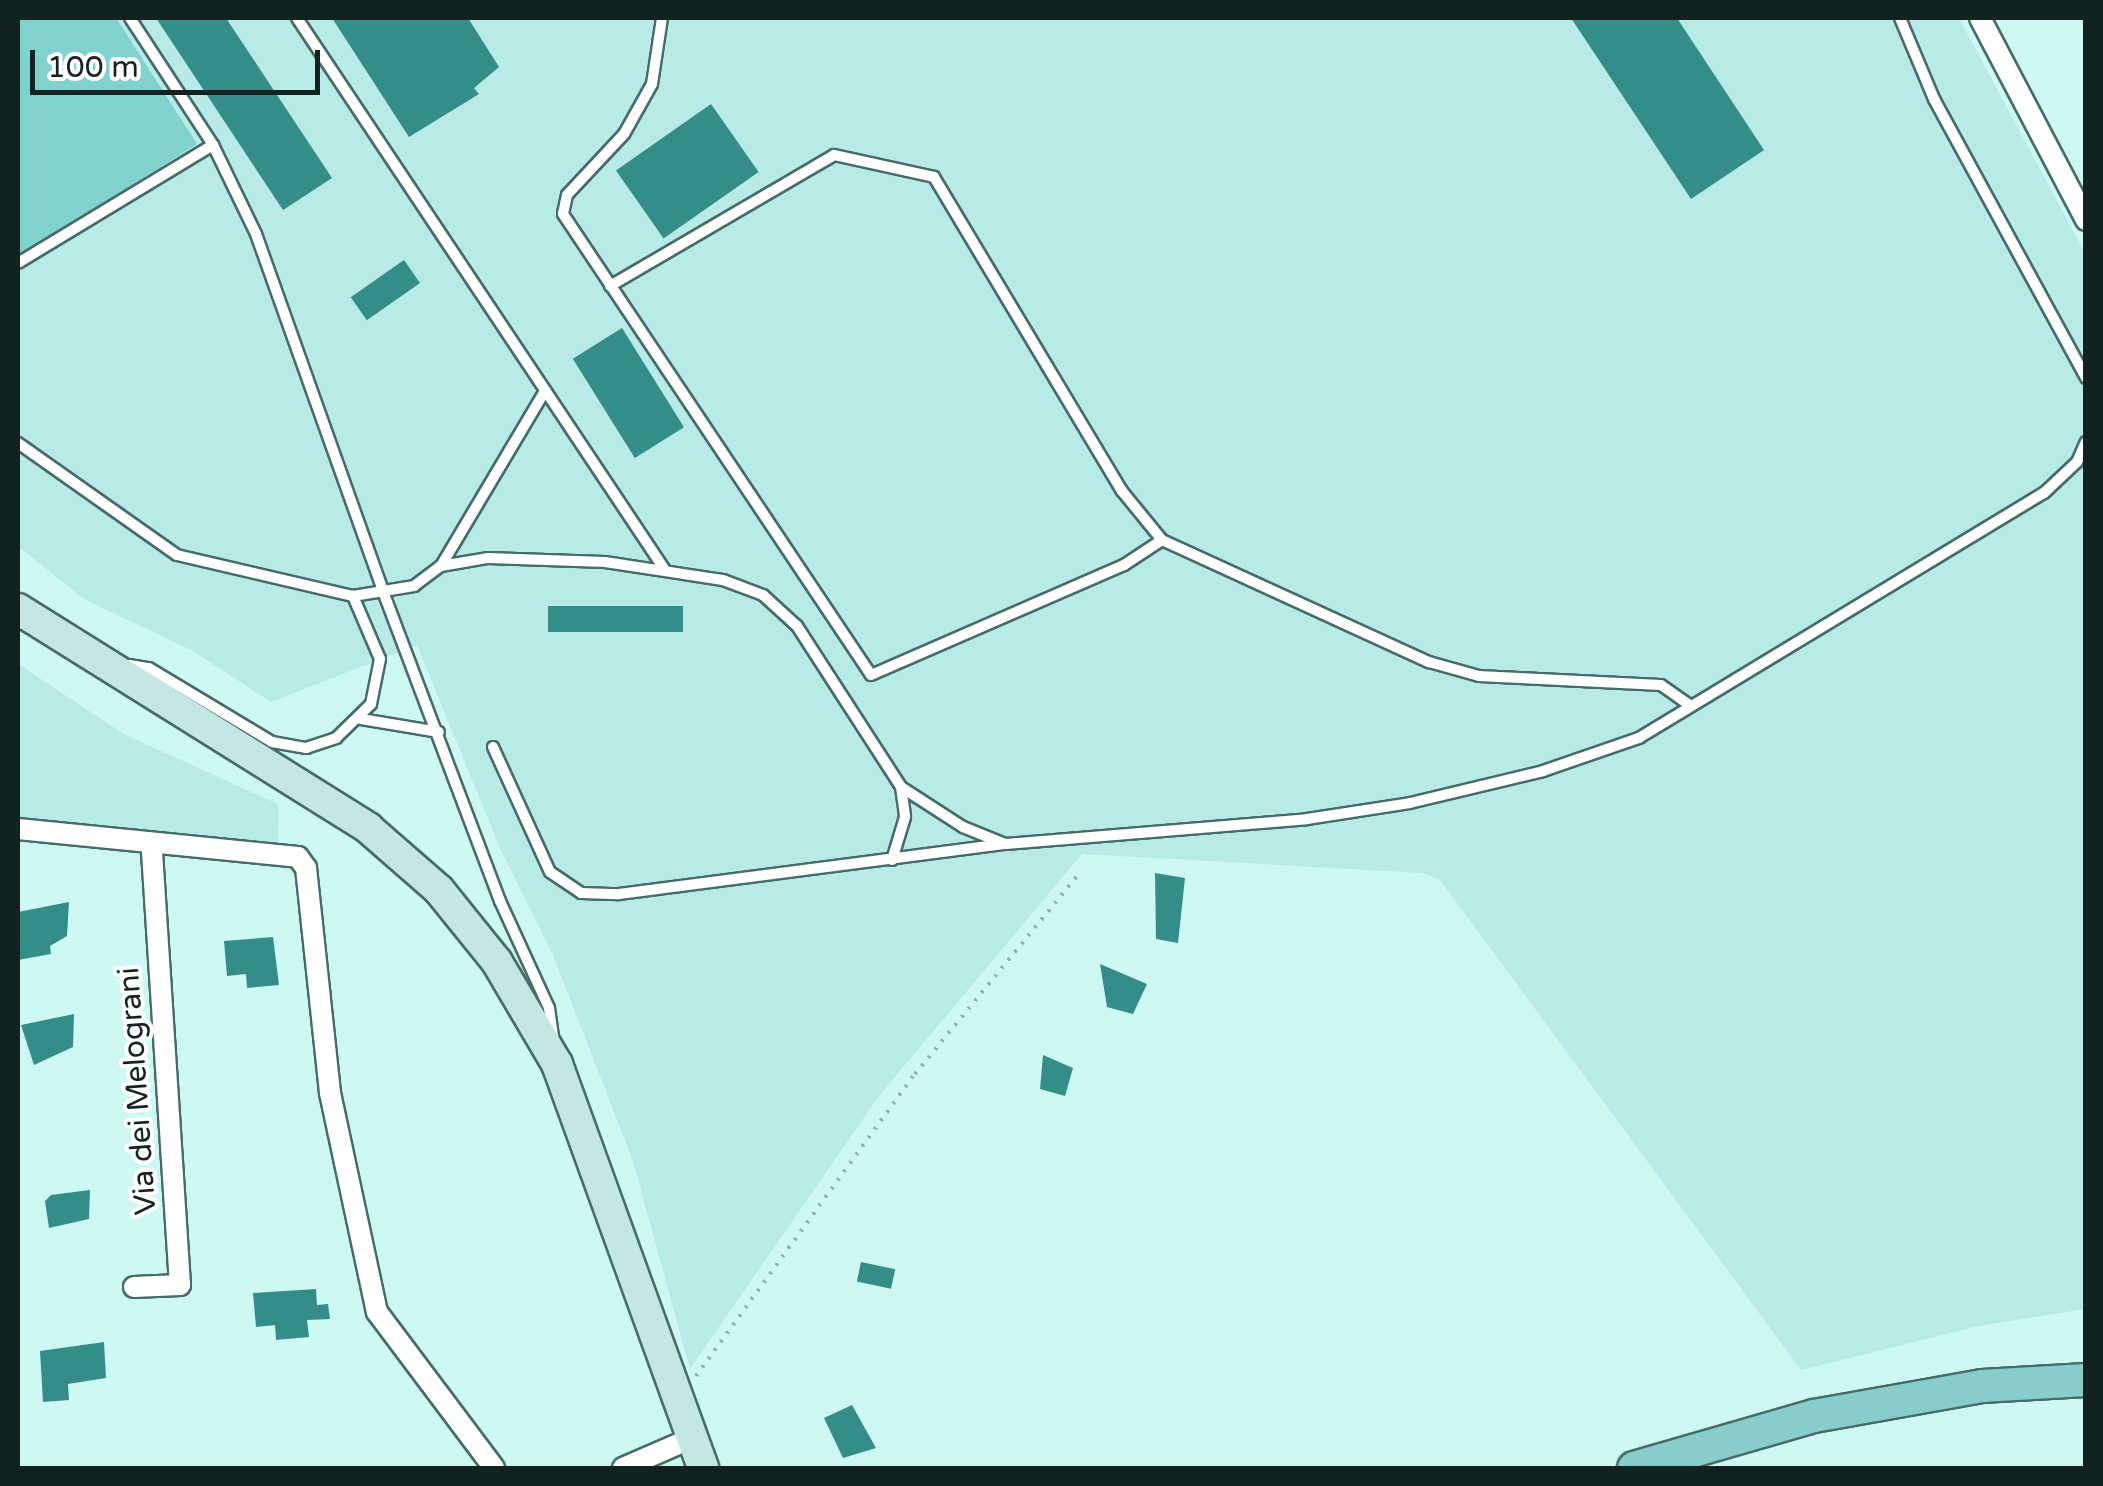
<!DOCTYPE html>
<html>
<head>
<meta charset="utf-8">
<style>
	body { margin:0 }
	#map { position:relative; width:2103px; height:1486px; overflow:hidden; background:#cef8f4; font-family:"Varela Round",sans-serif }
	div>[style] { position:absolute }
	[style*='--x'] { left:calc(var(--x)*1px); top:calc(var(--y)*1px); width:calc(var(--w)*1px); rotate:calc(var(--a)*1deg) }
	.built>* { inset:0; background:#b8ebe7 }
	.green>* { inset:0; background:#80d2cc }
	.building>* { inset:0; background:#358d87; transform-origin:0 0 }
	.path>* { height:4px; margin-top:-2px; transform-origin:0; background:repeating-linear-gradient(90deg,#8fb0ad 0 2.5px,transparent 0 10.5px) }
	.roads { filter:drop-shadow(2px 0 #466c69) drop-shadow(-2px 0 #466c69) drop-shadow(0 2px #466c69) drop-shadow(0 -2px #466c69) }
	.service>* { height:10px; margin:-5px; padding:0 5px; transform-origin:5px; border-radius:5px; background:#fff }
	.minor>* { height:20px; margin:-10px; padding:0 10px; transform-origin:10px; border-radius:10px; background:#fff }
	.secondary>* { height:30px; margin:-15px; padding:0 15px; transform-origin:15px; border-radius:15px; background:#c4e6e4 }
	.primary>* { height:32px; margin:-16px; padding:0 16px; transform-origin:16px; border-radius:16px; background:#89cdca }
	span { translate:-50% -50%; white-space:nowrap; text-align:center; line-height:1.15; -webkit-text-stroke:8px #fff; paint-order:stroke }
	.street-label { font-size:30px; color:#122221 }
	.frame { position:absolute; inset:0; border:20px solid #122221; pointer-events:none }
	.scale { position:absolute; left:30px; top:50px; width:290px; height:45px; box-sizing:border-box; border:5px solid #122221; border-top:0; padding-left:12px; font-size:30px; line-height:35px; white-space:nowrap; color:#122221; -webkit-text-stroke:8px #fff; paint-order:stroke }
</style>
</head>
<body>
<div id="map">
	<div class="built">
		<div style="clip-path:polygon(18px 18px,1959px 18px,2085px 253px,2085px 1309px,1979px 1326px,1801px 1370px,1440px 880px,1423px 873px,1082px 854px,879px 1096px,690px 1369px,633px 1161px,553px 955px,500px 848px,417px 645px,271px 702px,193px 651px,84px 599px,18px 546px)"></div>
		<div style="clip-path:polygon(18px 664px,124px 734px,278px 804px,279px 848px,18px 823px)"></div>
	</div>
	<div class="green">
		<div style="clip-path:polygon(18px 18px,116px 18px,197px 144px,18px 256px)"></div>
	</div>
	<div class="building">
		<div style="clip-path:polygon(156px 18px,226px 18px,332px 178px,283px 210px)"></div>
		<div style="clip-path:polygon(332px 18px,468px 18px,499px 67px,474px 88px,479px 94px,409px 137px)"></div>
		<div style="clip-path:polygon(1571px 18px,1677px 18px,1764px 150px,1691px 199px)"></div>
		<div style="left:711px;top:104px;width:83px;height:116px;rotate:55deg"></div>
		<div style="left:404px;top:260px;width:28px;height:65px;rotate:55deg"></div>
		<div style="left:622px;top:328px;width:117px;height:58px;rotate:58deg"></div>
		<div style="left:548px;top:606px;width:135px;height:26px"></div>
		<div style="clip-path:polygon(1155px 873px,1185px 878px,1178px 943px,1156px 939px)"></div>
		<div style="clip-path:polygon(69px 902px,67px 936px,50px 946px,51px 954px,18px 960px,18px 912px)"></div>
		<div style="clip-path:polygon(273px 937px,279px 985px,247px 988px,246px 974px,227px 976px,224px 941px)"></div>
		<div style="clip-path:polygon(1100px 964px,1147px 984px,1133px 1014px,1107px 1007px)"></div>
		<div style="clip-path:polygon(74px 1014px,73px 1047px,34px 1065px,21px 1025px)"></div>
		<div style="clip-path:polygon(1043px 1055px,1073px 1068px,1065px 1096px,1040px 1089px)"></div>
		<div style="clip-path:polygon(90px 1190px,89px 1219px,49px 1228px,45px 1201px,51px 1195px)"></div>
		<div style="left:861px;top:1262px;width:35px;height:20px;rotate:12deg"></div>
		<div style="clip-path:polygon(316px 1289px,317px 1305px,328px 1304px,330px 1319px,307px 1320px,309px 1337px,276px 1340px,275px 1325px,256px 1327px,253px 1293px)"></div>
		<div style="clip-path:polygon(104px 1342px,106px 1378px,68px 1384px,69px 1400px,43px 1402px,40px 1351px)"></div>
		<div style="clip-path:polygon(852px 1405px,876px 1448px,843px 1458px,824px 1418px)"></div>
	</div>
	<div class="path">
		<div style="--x:696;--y:1376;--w:373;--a:-54.1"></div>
		<div style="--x:915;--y:1074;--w:257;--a:-50.7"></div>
	</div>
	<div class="roads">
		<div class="service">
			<div style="--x:130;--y:18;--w:152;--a:56.8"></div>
			<div style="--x:213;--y:145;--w:99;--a:64.2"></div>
			<div style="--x:256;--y:234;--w:382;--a:70.4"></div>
			<div style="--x:384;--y:594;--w:328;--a:69.3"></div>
			<div style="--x:500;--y:901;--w:118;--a:65.4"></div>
			<div style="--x:549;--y:1008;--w:30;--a:82"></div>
			<div style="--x:297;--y:18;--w:663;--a:56.31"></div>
			<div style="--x:662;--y:18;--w:67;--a:98.6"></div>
			<div style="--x:652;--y:84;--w:57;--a:119.2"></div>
			<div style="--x:624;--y:134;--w:83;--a:133.1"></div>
			<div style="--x:567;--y:195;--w:19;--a:102"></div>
			<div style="--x:563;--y:214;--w:554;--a:56.25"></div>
			<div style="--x:871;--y:675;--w:276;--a:-23.5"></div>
			<div style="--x:1124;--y:565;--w:45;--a:-33.3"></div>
			<div style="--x:1900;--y:18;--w:88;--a:67.2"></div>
			<div style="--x:1934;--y:99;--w:318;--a:61.4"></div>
			<div style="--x:18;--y:263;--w:228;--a:-31.2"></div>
			<div style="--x:610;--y:286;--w:259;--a:-30.3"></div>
			<div style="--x:834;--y:155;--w:102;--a:12.4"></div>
			<div style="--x:934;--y:177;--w:366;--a:59.1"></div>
			<div style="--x:1122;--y:491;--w:63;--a:50.8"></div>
			<div style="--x:1162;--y:540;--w:294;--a:24.6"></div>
			<div style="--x:1429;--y:662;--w:52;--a:15.6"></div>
			<div style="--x:1479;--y:676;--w:182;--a:2.8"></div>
			<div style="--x:1661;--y:685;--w:35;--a:35"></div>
			<div style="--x:18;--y:443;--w:194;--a:35.2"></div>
			<div style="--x:177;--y:555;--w:181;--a:13.1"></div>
			<div style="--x:353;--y:596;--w:62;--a:-9.3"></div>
			<div style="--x:414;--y:586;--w:34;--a:-37"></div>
			<div style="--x:441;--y:566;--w:48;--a:-9.7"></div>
			<div style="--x:488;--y:558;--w:117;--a:2"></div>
			<div style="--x:605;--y:562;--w:119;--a:8.7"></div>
			<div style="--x:723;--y:580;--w:43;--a:20.6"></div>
			<div style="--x:763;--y:595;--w:46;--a:42.4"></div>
			<div style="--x:797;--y:626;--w:192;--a:57.1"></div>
			<div style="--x:901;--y:787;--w:30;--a:82"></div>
			<div style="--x:905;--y:817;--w:45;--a:106.8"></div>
			<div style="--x:441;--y:566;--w:204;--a:-59.3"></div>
			<div style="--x:129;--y:665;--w:20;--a:9"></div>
			<div style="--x:149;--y:668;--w:144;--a:31"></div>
			<div style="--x:272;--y:742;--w:35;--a:10"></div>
			<div style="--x:306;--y:748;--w:32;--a:-18"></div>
			<div style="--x:336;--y:738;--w:49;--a:-44.2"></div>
			<div style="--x:371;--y:704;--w:46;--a:-78.7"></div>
			<div style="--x:380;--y:659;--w:69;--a:-113.2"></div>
			<div style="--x:361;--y:719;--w:79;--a:9.5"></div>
			<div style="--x:493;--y:747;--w:137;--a:65.5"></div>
			<div style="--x:550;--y:872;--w:37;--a:34"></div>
			<div style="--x:581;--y:893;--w:38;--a:2"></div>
			<div style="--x:619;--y:894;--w:390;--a:-7.4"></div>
			<div style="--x:1006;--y:844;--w:302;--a:-4.7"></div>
			<div style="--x:1307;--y:819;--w:104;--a:-8.8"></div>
			<div style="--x:1410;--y:803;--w:137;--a:-13.5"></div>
			<div style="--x:1543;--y:771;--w:102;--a:-19"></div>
			<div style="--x:1639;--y:738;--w:473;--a:-31.2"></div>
			<div style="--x:2044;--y:493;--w:45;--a:-43.2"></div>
			<div style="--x:2077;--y:462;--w:22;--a:-66"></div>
			<div style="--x:901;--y:787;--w:74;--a:32.8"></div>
			<div style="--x:963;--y:827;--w:45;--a:22"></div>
		</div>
		<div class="minor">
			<div style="--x:1980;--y:18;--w:228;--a:62.3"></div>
			<div style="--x:18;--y:829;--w:281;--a:5.7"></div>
			<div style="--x:298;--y:857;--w:14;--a:54"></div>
			<div style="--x:306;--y:868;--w:226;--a:83.9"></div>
			<div style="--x:330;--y:1093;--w:224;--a:77.9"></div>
			<div style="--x:377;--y:1312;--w:195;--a:53.1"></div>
			<div style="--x:134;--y:1287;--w:46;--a:-2.5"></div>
			<div style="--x:180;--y:1285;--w:439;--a:-93.7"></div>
			<div style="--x:623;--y:1468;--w:75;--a:-23.5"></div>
		</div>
		<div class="secondary">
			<div style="--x:18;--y:609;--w:413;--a:32"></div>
			<div style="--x:368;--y:828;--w:94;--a:41.1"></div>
			<div style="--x:439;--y:890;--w:92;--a:51.1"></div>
			<div style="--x:497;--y:962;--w:118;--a:59.5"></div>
			<div style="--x:557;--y:1064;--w:430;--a:70.1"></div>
		</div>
		<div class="primary">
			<div style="--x:1634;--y:1468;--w:187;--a:-16.1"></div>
			<div style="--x:1814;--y:1416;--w:171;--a:-10.1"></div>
			<div style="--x:1982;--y:1386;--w:104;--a:-3.3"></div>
		</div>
	</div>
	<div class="street-label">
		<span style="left:138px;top:1091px;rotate:-94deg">Via dei Melograni</span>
	</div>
	<div class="frame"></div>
	<div class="scale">100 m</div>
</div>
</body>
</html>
